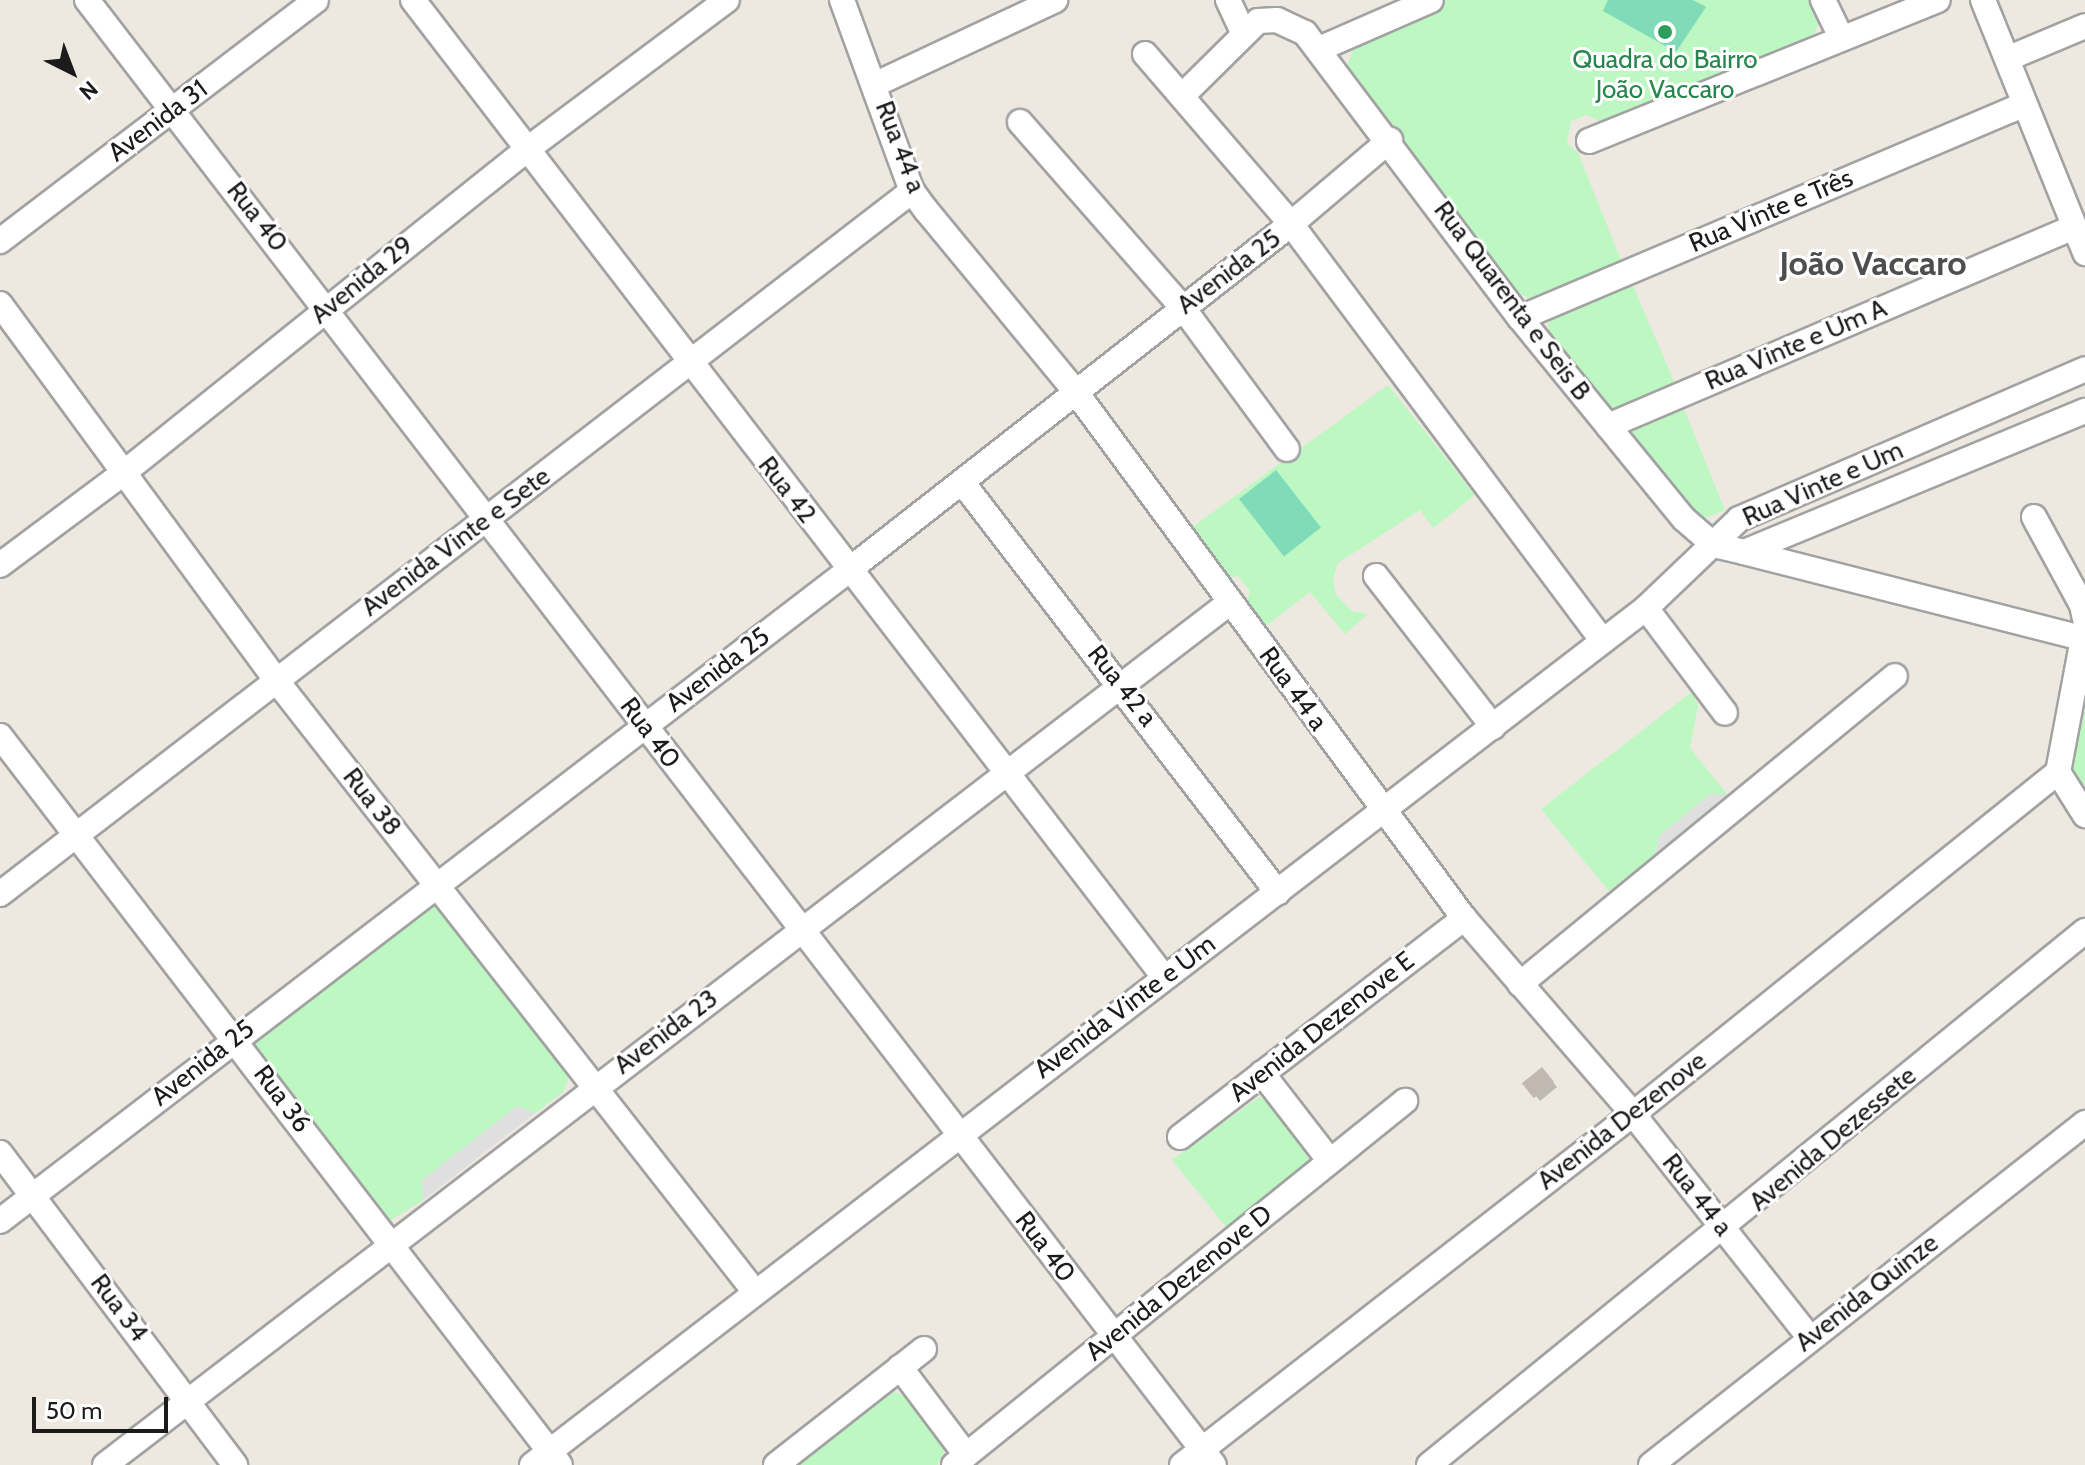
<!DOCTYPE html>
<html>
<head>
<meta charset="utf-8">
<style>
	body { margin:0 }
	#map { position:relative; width:2085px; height:1465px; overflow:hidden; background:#ede9e1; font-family:Cabin,sans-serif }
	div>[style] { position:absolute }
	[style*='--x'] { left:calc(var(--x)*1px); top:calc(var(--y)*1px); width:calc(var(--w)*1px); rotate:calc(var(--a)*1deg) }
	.park>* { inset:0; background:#bdf7c2 }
	.pitch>* { inset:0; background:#80dbb8; transform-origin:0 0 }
	.parking>* { inset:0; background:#dfdfdf }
	.shadow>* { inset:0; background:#0003 }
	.building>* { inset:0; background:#c1b8b0; transform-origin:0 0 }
	.roads { filter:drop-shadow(2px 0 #a2a2a2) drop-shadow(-2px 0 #a2a2a2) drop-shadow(0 2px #a2a2a2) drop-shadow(0 -2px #a2a2a2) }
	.minor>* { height:24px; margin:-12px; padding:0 12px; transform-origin:12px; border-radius:12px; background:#fff }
	.dots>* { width:22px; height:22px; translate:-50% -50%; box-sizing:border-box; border:4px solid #fff; border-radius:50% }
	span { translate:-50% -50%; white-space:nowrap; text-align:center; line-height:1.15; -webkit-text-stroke:6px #fff; paint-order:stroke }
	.leisure-label { font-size:26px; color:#27864d }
	.street-label { font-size:26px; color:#1b1b1b }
	.district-label { font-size:34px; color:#4e4e4e; font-weight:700 }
	.north { position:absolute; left:32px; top:32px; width:80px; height:80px; -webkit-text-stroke:6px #fff; paint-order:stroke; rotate:138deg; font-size:22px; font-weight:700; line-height:32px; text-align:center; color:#1b1b1b }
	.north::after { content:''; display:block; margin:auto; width:28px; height:36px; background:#1b1b1b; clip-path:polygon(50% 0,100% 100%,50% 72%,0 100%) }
	.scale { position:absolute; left:32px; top:1397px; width:136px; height:36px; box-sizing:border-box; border:4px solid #1b1b1b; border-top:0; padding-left:10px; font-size:24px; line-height:28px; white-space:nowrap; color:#1b1b1b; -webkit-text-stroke:6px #fff; paint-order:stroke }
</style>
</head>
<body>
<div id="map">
	<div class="park">
		<div style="clip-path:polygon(1447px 0,1816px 0,1821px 19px,1812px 39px,1605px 124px,1586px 115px,1571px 121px,1567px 143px,1578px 153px,1623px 265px,1533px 300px,1516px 292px,1347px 67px,1355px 43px)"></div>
		<div style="clip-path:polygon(1630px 279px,1676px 386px,1614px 408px,1606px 405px,1550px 339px,1548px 325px,1552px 316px)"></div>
		<div style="clip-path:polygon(1388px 385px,1475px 495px,1433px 528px,1420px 510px,1338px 563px,1333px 579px,1336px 595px,1352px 611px,1368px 614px,1345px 634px,1310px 592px,1262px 629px,1246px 607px,1250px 591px,1238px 576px,1227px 578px,1187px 531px)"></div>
		<div style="clip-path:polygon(1681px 402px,1725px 510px,1705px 518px,1694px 516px,1630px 437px,1633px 427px)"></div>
		<div style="clip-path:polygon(1693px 691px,1698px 706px,1690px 748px,1728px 795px,1709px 795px,1659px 836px,1656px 854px,1609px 891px,1541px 809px)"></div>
		<div style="clip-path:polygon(2080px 711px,2085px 712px,2085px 786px,2065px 760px)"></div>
		<div style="clip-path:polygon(432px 904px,441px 909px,565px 1067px,568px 1080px,563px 1092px,535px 1113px,517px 1106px,423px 1180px,422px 1201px,389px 1221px,252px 1042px)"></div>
		<div style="clip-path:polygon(1259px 1097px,1270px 1101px,1311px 1162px,1230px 1232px,1172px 1160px)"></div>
		<div style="clip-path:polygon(893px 1392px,909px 1397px,946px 1448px,937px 1465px,797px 1465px)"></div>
	</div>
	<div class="pitch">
		<div style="clip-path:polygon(1608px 0,1693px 0,1706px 7px,1676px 52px,1603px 11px)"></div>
		<div style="left:1276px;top:470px;width:73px;height:47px;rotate:52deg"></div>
	</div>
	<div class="parking">
		<div style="clip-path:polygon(1710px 794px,1728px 795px,1656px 854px,1659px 836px)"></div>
		<div style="clip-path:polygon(517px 1106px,535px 1113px,422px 1201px,422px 1180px)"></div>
	</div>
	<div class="shadow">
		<div style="clip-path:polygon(1546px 1074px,1557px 1087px,1540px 1101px,1536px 1096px)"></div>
	</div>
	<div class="building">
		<div style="left:1542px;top:1067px;width:19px;height:26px;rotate:51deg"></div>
	</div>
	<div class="roads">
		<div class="minor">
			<div style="--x:87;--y:0;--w:1848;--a:52.43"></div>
			<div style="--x:413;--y:0;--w:1232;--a:52.45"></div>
			<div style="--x:842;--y:0;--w:203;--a:69.9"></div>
			<div style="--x:912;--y:191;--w:24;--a:54"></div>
			<div style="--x:926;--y:210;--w:234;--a:50.5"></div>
			<div style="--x:1075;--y:391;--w:655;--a:53.57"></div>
			<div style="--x:1464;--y:918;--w:259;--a:49.2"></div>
			<div style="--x:1633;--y:1114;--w:285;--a:51.7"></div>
			<div style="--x:1228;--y:0;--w:35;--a:65"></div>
			<div style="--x:1823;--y:0;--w:41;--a:64.1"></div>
			<div style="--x:1983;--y:0;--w:273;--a:68"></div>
			<div style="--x:1319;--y:49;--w:122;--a:-23.6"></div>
			<div style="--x:1145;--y:54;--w:224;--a:49.3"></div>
			<div style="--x:1291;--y:224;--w:519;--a:53.22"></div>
			<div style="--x:2009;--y:58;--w:82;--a:-22.8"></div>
			<div style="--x:876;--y:84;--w:198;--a:-25.1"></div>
			<div style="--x:1183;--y:95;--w:105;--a:-44.6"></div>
			<div style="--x:1258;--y:21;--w:19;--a:-3"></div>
			<div style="--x:1277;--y:20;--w:31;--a:25"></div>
			<div style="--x:1305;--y:33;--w:357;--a:53"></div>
			<div style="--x:1520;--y:318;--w:259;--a:50.8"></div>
			<div style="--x:1684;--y:519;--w:40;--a:41"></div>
			<div style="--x:1714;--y:545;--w:31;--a:13"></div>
			<div style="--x:1744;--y:552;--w:369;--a:-22.5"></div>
			<div style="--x:1020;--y:122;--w:247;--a:48.8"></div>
			<div style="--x:1183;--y:308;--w:175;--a:53.6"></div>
			<div style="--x:1589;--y:141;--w:376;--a:-22"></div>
			<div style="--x:0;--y:241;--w:397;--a:-37.3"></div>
			<div style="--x:0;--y:304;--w:466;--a:53.7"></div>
			<div style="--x:276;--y:680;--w:777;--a:51.95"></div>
			<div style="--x:1520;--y:318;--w:546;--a:-22.95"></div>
			<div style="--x:1608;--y:426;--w:507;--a:-23.12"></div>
			<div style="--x:962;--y:482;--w:518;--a:52.44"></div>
			<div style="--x:2034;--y:517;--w:100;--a:61.4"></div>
			<div style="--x:2082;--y:605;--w:14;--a:78"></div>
			<div style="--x:1744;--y:552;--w:352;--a:14.3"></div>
			<div style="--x:0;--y:565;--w:157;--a:-36.7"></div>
			<div style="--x:126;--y:471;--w:511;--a:-38.73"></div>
			<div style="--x:525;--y:151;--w:252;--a:-36.8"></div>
			<div style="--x:1376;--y:576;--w:191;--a:52.2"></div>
			<div style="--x:1646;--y:608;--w:131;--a:53"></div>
			<div style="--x:2085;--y:628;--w:147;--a:100.6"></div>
			<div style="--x:2058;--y:772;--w:51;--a:57.9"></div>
			<div style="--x:0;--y:736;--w:919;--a:52.47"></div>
			<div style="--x:0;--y:894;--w:1152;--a:-37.63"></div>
			<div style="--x:1520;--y:984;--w:485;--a:-39.4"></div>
			<div style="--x:1262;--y:1073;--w:111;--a:52.3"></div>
			<div style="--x:1180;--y:1137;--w:359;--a:-37.6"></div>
			<div style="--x:0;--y:1153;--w:391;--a:53"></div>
			<div style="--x:0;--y:1221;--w:1070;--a:-37.48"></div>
			<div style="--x:849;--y:570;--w:561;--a:-38.05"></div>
			<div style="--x:1291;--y:224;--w:130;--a:-40.3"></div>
			<div style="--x:900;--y:1367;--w:110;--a:53.1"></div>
			<div style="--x:105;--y:1465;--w:1416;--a:-37.48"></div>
			<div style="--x:532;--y:1465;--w:1406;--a:-37.57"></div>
			<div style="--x:1646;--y:608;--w:129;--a:-43.7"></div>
			<div style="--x:1739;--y:519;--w:377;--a:-23.4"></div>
			<div style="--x:776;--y:1465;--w:188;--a:-38.1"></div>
			<div style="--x:954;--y:1465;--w:580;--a:-38.91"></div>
			<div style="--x:1182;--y:1465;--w:571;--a:-37.89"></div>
			<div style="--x:1633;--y:1114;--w:546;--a:-38.82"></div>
			<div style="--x:1429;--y:1465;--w:846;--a:-39.15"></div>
			<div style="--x:1651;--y:1465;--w:553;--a:-38.24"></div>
		</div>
	</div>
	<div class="dots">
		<div style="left:1665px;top:32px;background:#2e9e5b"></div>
	</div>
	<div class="leisure-label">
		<span style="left:1665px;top:75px">Quadra do Bairro<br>João Vaccaro</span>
	</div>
	<div class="street-label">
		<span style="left:158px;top:121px;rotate:-37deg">Avenida 31</span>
		<span style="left:900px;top:147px;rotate:69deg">Rua 44 a</span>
		<span style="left:1771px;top:211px;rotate:-23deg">Rua Vinte e Três</span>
		<span style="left:257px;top:217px;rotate:52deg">Rua 40</span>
		<span style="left:1229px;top:272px;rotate:-37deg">Avenida 25</span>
		<span style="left:362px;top:280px;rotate:-39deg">Avenida 29</span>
		<span style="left:1512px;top:301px;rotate:53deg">Rua Quarenta e Seis B</span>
		<span style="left:1796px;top:345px;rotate:-23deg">Rua Vinte e Um A</span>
		<span style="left:1823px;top:484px;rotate:-24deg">Rua Vinte e Um</span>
		<span style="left:787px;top:490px;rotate:52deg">Rua 42</span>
		<span style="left:456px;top:542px;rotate:-37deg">Avenida Vinte e Sete</span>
		<span style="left:718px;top:670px;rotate:-37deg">Avenida 25</span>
		<span style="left:1122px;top:686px;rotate:52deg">Rua 42 a</span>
		<span style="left:1293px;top:689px;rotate:54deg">Rua 44 a</span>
		<span style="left:650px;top:733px;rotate:53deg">Rua 40</span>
		<span style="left:372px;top:802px;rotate:52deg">Rua 38</span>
		<span style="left:1125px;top:1007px;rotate:-37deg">Avenida Vinte e Um</span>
		<span style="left:1322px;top:1027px;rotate:-38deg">Avenida Dezenove E</span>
		<span style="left:666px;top:1032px;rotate:-37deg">Avenida 23</span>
		<span style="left:203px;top:1063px;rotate:-38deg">Avenida 25</span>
		<span style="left:282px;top:1099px;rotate:53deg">Rua 36</span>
		<span style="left:1622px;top:1121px;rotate:-38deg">Avenida Dezenove</span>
		<span style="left:1833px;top:1139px;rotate:-40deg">Avenida Dezessete</span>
		<span style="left:1697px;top:1195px;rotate:52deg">Rua 44 a</span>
		<span style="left:1045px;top:1247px;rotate:53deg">Rua 40</span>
		<span style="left:1179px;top:1283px;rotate:-39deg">Avenida Dezenove D</span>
		<span style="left:1867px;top:1293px;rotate:-38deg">Avenida Quinze</span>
		<span style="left:119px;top:1308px;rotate:53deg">Rua 34</span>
	</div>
	<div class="district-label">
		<span style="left:1873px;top:264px">João Vaccaro</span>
	</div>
	<div class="north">N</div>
	<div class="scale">50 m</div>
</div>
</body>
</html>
